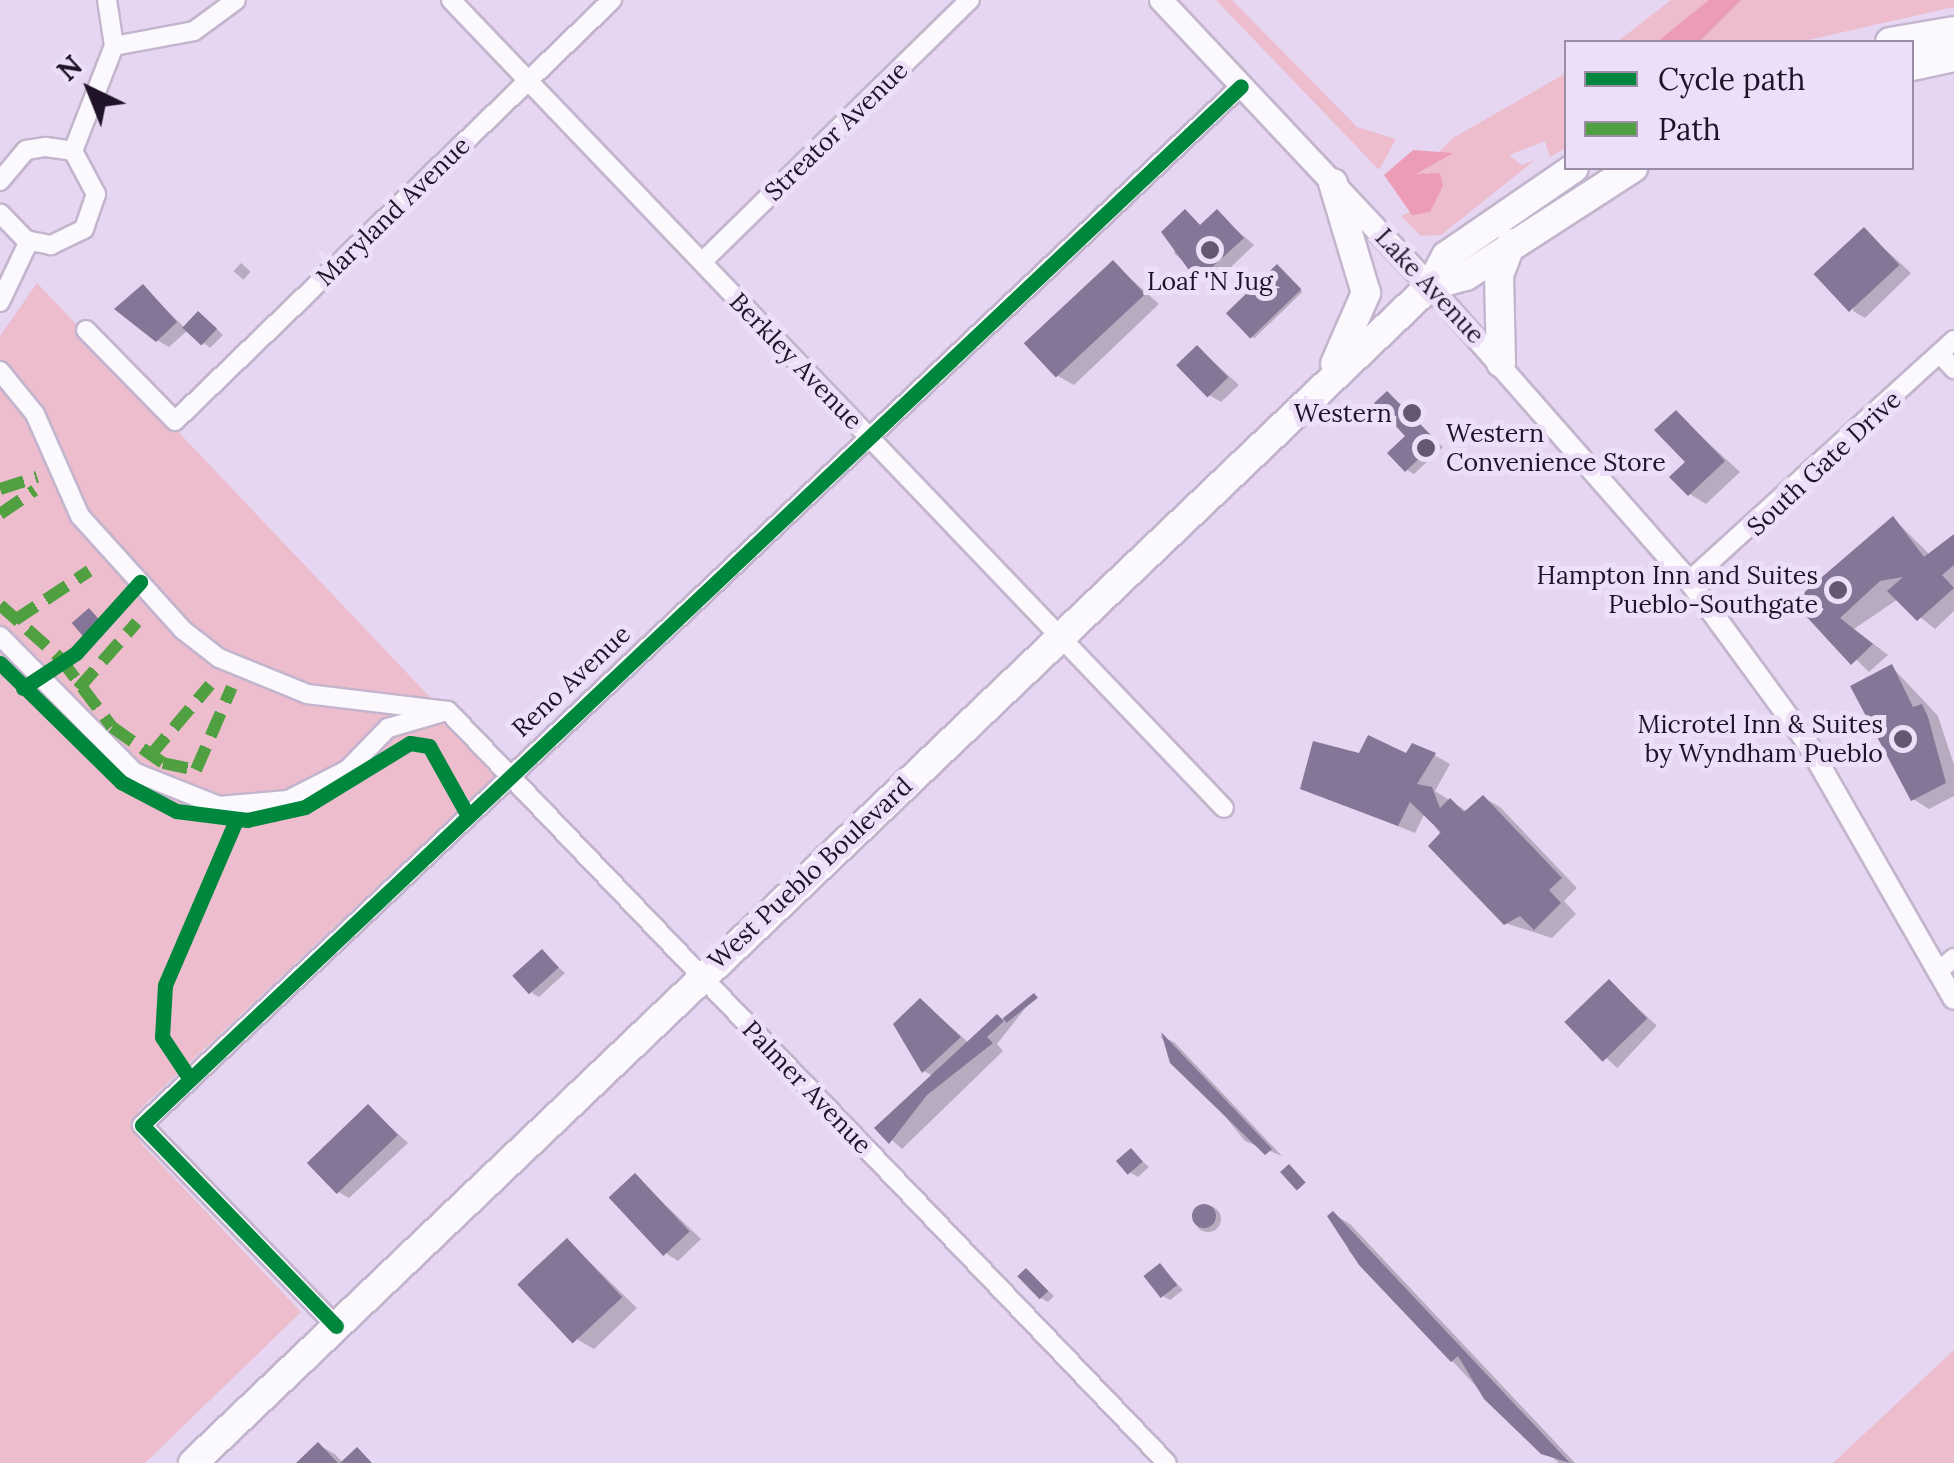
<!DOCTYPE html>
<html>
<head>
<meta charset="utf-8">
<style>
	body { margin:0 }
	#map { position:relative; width:1954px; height:1463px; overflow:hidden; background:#e6d6f1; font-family:Lora,serif }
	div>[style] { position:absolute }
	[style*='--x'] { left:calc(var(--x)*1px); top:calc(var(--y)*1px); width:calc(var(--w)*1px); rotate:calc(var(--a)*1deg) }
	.green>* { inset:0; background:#edbccd }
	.forest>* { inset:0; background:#ec9cb6 }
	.shadow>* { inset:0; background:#0003; transform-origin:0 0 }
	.round { border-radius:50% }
	.building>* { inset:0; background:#857596; transform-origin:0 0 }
	.roads { filter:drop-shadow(2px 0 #c3b5cd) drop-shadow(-2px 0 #c3b5cd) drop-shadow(0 2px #c3b5cd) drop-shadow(0 -2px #c3b5cd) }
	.minor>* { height:18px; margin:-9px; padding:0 9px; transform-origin:9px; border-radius:9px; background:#fbf9fd }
	.tertiary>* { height:20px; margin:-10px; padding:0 10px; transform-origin:10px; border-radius:10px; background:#fbf9fd }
	.secondary>* { height:22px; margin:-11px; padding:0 11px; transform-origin:11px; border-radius:11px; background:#fbf9fd }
	.primary>* { height:28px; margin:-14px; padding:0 14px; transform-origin:14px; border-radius:14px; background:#fbf9fd }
	.quiet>* { height:12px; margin-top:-6px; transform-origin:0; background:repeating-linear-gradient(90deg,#50a042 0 25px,transparent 0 37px) }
	.cycleway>* { height:15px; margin:-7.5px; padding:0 7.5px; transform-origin:7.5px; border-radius:7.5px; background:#00873e }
	.dots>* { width:28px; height:28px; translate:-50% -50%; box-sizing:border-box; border:5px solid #eddff7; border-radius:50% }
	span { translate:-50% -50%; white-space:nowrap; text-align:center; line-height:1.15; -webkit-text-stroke:10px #eddff7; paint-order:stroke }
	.street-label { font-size:25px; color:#201329 }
	.poi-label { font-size:25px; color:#201329 }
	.right { translate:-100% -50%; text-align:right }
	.left { translate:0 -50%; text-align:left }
	.legend { position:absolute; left:1564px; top:40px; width:350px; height:130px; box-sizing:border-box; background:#eddff7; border:2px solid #9b8da5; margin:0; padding:12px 18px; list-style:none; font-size:30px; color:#201329 }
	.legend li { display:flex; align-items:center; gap:20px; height:50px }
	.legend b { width:50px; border:2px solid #9b8da5 }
	.north { position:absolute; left:40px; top:40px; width:100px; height:100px; -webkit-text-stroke:8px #eddff7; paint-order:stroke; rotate:317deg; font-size:28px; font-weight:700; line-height:40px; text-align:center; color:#201329 }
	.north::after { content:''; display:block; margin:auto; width:35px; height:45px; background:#201329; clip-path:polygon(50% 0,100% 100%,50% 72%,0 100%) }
</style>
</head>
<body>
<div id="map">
	<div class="green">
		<div style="clip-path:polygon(1216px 0,1232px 0,1357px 127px,1396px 139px,1379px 170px)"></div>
		<div style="clip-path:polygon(1671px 0,1954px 0,1954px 7px,1799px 42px,1617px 42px)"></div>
		<div style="clip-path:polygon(1566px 73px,1566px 148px,1550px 157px,1545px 141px,1509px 155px,1522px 165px,1535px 160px,1441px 235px,1421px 236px,1401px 216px,1434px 201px,1440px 174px,1416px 175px,1453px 138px)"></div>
		<div style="clip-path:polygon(37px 283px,500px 771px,139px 1110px,139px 1141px,301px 1312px,145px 1463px,0 1463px,0 336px)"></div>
		<div style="clip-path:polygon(1954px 1350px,1954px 1463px,1833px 1463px)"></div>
	</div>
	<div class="forest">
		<div style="clip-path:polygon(1709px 0,1741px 0,1699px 42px,1657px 42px)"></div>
		<div style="clip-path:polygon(1413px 150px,1453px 153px,1416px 174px,1440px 173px,1443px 186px,1430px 212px,1412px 215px,1384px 175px)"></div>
	</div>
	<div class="shadow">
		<div style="clip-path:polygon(1185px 212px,1202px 227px,1217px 213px,1254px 245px,1211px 286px,1174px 253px)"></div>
		<div style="clip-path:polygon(1865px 231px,1911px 273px,1865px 318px,1853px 311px)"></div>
		<div style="left:241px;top:263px;width:13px;height:11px;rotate:42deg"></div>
		<div style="clip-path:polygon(1113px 263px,1159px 304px,1074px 385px,1058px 376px)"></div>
		<div style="left:1280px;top:269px;width:32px;height:67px;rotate:46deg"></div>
		<div style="clip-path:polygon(143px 287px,185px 328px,205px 318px,223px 335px,210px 348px,188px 330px,169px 347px,157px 340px)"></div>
		<div style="clip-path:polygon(1198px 348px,1239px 385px,1221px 402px,1209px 395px)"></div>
		<div style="clip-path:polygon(1676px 413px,1740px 472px,1706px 504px,1690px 494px)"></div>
		<div style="clip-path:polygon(1419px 426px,1443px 447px,1414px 474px,1407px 470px)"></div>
		<div style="clip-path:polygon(1894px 519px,1930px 555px,1954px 536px,1954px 611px,1935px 629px,1898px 599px,1854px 629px,1888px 655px,1869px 672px,1797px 602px)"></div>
		<div style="clip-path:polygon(89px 611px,108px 628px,95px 641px,88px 637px)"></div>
		<div style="clip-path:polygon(1892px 667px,1938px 716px,1954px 765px,1954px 796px,1929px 809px,1913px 799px)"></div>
		<div style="clip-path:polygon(1434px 755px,1450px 764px,1435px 791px,1468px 812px,1484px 798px,1500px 807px,1577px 888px,1564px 901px,1576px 914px,1552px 938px,1505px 923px,1425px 813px,1415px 833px,1303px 788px,1361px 756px)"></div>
		<div style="clip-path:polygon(542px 952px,565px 973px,539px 997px,532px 993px)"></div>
		<div style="left:1610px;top:982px;width:64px;height:58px;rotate:43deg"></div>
		<div style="clip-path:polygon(1034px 997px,997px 1044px,1003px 1051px,902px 1149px,878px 1128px,933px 1076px,924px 1071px,921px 1001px,969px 1043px)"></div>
		<div style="clip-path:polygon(1160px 1036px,1174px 1042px,1282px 1156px,1245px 1141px)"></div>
		<div style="clip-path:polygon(369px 1107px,408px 1143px,349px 1198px,337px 1191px)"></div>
		<div style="clip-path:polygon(1131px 1151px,1149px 1167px,1138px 1177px,1131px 1173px)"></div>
		<div style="clip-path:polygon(635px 1176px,701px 1239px,678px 1261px,667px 1254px)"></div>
		<div class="round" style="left:1195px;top:1206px;width:26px;height:26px"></div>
		<div style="clip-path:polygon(1333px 1214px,1350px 1224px,1575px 1463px,1559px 1463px,1504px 1416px,1348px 1250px,1355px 1243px)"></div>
		<div style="clip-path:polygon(568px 1241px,637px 1308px,594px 1349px,578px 1340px)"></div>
		<div style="clip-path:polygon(1160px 1266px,1183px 1290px,1170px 1300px,1163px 1296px)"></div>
		<div style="clip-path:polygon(1027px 1271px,1054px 1296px,1048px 1302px,1041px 1298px)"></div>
		<div style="clip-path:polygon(318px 1445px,335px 1454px,343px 1463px,302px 1463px)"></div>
	</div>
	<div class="building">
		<div style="clip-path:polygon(1185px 209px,1200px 225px,1217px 209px,1244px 238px,1197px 281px,1161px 232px)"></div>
		<div style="left:1864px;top:227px;width:52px;height:69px;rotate:47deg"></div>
		<div style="left:1113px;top:260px;width:47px;height:122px;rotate:47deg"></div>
		<div style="left:1277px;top:264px;width:35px;height:71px;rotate:46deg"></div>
		<div style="clip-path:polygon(143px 284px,177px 322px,156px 342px,114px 309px)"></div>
		<div style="left:198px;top:311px;width:26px;height:23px;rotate:43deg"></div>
		<div style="left:1197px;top:345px;width:45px;height:29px;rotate:46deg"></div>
		<div style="clip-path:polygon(1387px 391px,1437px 441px,1405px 472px,1387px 453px,1405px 436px,1374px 403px)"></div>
		<div style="clip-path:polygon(1676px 410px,1725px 461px,1688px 496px,1669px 477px,1685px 462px,1654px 430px)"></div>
		<div style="clip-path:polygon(1893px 516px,1924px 557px,1954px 534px,1954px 565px,1942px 575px,1954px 588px,1917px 621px,1887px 591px,1903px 577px,1880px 581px,1840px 618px,1873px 644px,1851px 665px,1793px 602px)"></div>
		<div style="left:89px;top:608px;width:20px;height:23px;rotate:49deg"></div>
		<div style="clip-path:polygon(1892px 664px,1913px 707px,1922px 704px,1928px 717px,1946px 783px,1911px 801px,1850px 686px)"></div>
		<div style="clip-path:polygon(1368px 735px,1406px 753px,1412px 743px,1436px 753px,1417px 784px,1432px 787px,1440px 808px,1450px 798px,1464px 812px,1483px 795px,1562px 878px,1549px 890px,1561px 903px,1534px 930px,1520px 916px,1504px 925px,1428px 846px,1441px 832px,1410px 802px,1398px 826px,1300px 789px,1313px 741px,1359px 753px)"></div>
		<div style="left:542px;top:949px;width:25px;height:40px;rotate:48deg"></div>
		<div style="left:1609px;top:979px;width:55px;height:62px;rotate:46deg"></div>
		<div style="left:1034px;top:993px;width:6px;height:40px;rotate:51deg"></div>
		<div style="clip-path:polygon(920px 998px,961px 1037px,922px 1073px,893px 1024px)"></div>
		<div style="clip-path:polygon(997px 1014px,1004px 1021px,987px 1037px,993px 1043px,927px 1095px,889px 1144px,874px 1128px)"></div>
		<div style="clip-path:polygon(1161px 1032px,1272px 1149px,1265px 1155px,1170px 1063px)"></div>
		<div style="left:368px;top:1104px;width:43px;height:85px;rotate:46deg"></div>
		<div style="left:1131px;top:1148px;width:18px;height:20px;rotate:49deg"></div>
		<div style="left:1289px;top:1164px;width:25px;height:12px;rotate:48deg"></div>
		<div style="left:635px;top:1173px;width:80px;height:36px;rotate:47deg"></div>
		<div class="round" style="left:1192px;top:1204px;width:24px;height:24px"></div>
		<div style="clip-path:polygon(1333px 1211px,1570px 1463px,1541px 1454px,1484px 1399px,1458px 1356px,1451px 1362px,1359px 1265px,1327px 1216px)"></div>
		<div style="left:567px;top:1238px;width:81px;height:68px;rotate:47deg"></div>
		<div style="left:1160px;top:1263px;width:28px;height:21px;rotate:52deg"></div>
		<div style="left:1026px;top:1268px;width:32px;height:12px;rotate:46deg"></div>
		<div style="clip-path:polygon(318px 1442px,338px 1463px,296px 1463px)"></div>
		<div style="clip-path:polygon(357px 1447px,372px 1463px,340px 1463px)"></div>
	</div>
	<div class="roads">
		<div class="minor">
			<div style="--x:107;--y:0;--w:47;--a:81.3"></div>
			<div style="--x:451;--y:0;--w:1118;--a:46.27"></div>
			<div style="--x:73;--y:151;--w:113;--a:-68.7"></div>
			<div style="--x:114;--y:46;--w:81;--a:-10.6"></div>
			<div style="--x:194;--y:31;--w:52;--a:-36.4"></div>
			<div style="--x:0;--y:181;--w:40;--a:-50"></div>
			<div style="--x:26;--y:150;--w:20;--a:-9"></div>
			<div style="--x:46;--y:147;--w:27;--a:8"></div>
			<div style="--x:73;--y:151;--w:49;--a:61.9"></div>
			<div style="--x:96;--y:194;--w:37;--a:109"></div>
			<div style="--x:84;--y:229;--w:37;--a:154"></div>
			<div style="--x:51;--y:245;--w:25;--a:-169"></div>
			<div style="--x:26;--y:240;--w:37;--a:-134"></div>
			<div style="--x:702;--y:262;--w:375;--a:-44.4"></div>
			<div style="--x:0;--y:302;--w:68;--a:-64.6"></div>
			<div style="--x:86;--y:330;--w:127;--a:45.6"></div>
			<div style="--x:175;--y:421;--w:607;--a:-43.93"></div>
			<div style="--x:1940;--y:354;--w:21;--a:47"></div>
			<div style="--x:0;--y:371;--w:55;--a:50.9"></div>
			<div style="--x:35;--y:414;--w:111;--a:66.2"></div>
			<div style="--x:80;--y:516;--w:154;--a:47.9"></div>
			<div style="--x:183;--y:630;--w:46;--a:37.9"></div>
			<div style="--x:219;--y:658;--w:95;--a:22.2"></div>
			<div style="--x:307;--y:694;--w:142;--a:6.9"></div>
			<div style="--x:448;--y:711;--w:1040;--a:46.29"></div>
			<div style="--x:1689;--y:581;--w:358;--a:-42.3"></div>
			<div style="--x:0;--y:636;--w:191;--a:45.4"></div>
			<div style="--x:134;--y:772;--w:92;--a:21.8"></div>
			<div style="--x:219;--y:806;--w:69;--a:-5"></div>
			<div style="--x:288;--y:800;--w:66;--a:-27"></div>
			<div style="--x:347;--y:770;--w:59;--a:-45.7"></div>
			<div style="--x:388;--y:728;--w:57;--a:-16.2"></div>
			<div style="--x:1942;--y:968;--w:16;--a:-40"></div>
			<div style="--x:336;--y:1326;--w:279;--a:-134"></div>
			<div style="--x:142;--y:1125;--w:1512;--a:-43.39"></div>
		</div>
		<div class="tertiary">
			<div style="--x:1430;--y:286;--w:393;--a:48.7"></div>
			<div style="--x:1689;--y:581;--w:198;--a:53.8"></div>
			<div style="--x:1806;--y:741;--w:297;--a:60.2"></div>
		</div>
		<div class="secondary">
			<div style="--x:1161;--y:0;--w:393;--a:46.8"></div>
		</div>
		<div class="primary">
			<div style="--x:1890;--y:42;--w:65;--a:-9.8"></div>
			<div style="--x:1912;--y:66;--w:43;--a:-12.1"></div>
			<div style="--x:1333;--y:183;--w:115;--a:73.3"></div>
			<div style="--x:1366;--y:293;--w:77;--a:113.6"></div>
			<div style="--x:1430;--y:286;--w:37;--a:-16"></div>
			<div style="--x:1466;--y:276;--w:199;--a:-32.9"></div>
			<div style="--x:1501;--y:363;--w:88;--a:-91.3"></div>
			<div style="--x:1499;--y:275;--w:34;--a:-69"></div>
			<div style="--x:193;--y:1463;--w:1707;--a:-43.58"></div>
			<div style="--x:1430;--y:286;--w:34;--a:-62"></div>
			<div style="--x:1446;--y:256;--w:155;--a:-34.5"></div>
		</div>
	</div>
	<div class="quiet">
		<div style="--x:0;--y:489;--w:39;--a:-18"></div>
		<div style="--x:0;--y:514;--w:42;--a:-34.4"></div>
		<div style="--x:0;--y:605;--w:80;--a:41.5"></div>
		<div style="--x:60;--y:658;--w:86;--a:53"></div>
		<div style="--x:112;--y:727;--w:62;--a:35.2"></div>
		<div style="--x:163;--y:763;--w:34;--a:12"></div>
		<div style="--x:196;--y:770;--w:90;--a:-66.6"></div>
		<div style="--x:15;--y:620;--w:89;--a:-33.5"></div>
		<div style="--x:78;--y:689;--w:89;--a:-48.6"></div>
		<div style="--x:150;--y:756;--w:93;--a:-49.8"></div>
	</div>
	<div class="cycleway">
		<div style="--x:0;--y:663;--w:170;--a:44.5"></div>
		<div style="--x:121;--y:782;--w:62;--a:27.8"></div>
		<div style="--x:176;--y:811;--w:72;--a:7.2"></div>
		<div style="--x:247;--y:820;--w:59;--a:-12.6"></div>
		<div style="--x:305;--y:807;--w:123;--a:-31.4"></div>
		<div style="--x:410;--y:743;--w:19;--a:9"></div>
		<div style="--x:429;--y:746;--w:78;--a:60.8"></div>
		<div style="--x:23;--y:688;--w:64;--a:-33.4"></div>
		<div style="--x:76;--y:653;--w:96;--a:-48"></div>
		<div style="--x:190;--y:1079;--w:50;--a:-123.7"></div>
		<div style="--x:162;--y:1037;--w:52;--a:-86.7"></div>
		<div style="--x:165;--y:985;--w:180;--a:-66.7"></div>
		<div style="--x:336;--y:1326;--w:279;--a:-134"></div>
		<div style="--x:142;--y:1125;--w:1512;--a:-43.39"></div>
	</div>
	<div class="dots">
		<div style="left:1210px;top:250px;background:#65576f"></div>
		<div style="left:1412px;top:413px;background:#65576f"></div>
		<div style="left:1426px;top:448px;background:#65576f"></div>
		<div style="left:1838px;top:590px;background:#65576f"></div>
		<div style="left:1903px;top:739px;background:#65576f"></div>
	</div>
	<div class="street-label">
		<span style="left:836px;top:131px;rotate:-44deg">Streator Avenue</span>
		<span style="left:393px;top:211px;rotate:-44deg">Maryland Avenue</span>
		<span style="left:1430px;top:286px;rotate:47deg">Lake Avenue</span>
		<span style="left:796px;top:361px;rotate:46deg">Berkley Avenue</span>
		<span style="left:1824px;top:463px;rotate:-43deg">South Gate Drive</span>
		<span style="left:571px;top:681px;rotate:-43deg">Reno Avenue</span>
		<span style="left:810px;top:873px;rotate:-43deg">West Pueblo Boulevard</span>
		<span style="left:807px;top:1087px;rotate:46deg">Palmer Avenue</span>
	</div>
	<div class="poi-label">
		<span style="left:1210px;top:281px">Loaf 'N Jug</span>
		<span class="right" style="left:1392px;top:413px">Western</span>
		<span class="left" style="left:1446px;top:448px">Western<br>Convenience Store</span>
		<span class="right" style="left:1818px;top:590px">Hampton Inn and Suites<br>Pueblo-Southgate</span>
		<span class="right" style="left:1883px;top:739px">Microtel Inn &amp; Suites<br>by Wyndham Pueblo</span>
	</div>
	<ul class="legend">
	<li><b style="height:12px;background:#00873e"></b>Cycle path</li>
	<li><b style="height:12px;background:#50a042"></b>Path</li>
	</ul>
	<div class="north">N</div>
</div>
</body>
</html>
